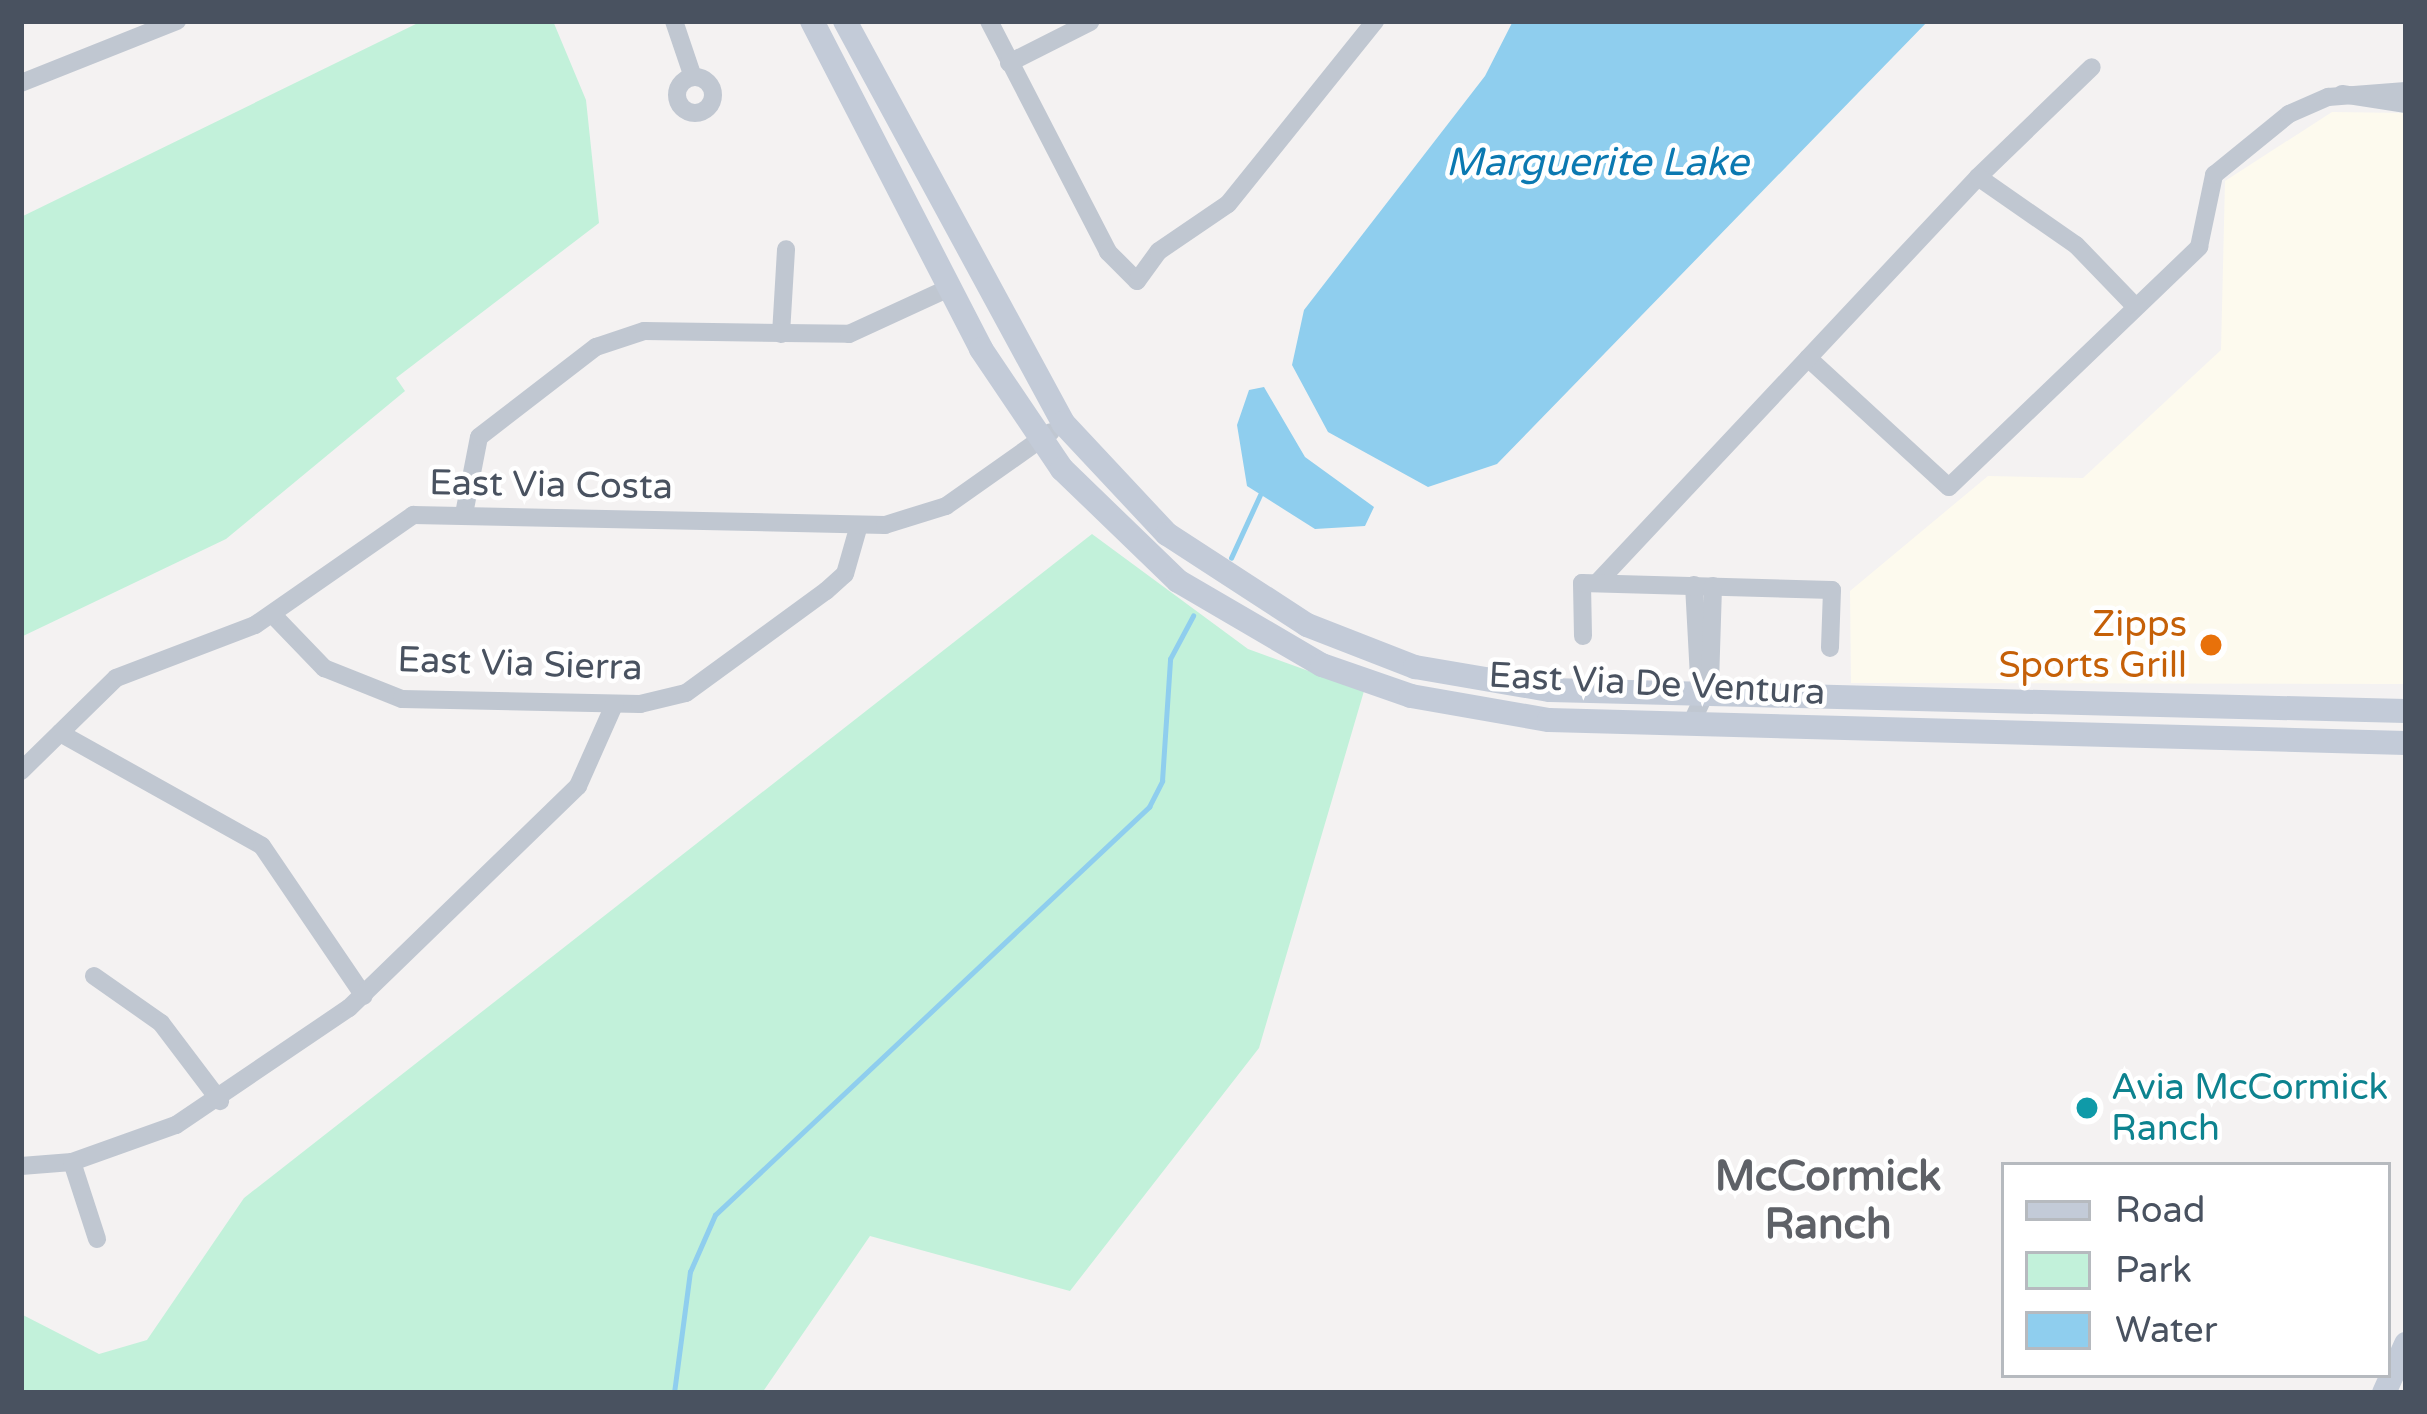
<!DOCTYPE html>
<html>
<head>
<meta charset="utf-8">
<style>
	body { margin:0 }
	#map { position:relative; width:2427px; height:1414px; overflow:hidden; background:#f4f2f2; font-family:"Varela Round",sans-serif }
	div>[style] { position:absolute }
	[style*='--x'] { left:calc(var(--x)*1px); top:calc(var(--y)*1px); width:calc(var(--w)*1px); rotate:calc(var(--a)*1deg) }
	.commercial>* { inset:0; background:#fdfaee }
	.green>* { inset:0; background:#c2f1da }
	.water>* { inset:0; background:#8fceee }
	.stream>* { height:4.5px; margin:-2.25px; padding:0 2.25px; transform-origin:2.25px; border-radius:2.25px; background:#8fceee }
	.street>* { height:18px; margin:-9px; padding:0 9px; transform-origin:9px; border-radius:9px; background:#c0c7d1 }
	.street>.ring { margin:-9px; padding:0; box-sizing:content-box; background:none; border:18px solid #c0c7d1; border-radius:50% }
	.secondary>* { height:24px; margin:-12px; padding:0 12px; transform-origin:12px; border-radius:12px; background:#c3cbd8 }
	.dots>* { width:33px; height:33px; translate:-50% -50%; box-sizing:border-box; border:6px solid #fff; border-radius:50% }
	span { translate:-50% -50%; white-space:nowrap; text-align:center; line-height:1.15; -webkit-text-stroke:9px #fff; paint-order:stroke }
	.street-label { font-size:36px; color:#495260 }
	.food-label { font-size:36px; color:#c56008 }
	.right { translate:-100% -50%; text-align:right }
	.culture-label { font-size:36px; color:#0d838f }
	.left { translate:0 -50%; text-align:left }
	.water-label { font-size:39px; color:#0b79b1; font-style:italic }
	.quarter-label { font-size:42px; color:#5e6167; font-weight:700 }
	.frame { position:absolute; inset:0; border:24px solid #495260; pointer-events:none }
	.legend { position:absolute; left:2001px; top:1162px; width:390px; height:216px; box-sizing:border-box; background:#fff; border:3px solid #b6babf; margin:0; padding:15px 21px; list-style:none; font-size:36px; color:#495260 }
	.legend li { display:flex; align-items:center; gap:24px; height:60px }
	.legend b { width:60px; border:3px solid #b6babf }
</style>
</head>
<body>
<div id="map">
	<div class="commercial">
		<div style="clip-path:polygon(2332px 112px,2406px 113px,2406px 684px,1851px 683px,1850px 591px,1988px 476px,2083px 478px,2221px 350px,2225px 181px)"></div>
	</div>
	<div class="green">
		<div style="clip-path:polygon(422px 21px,553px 21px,586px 100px,599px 223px,396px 378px,405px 391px,226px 539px,21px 637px,21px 217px)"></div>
		<div style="clip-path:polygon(1092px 534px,1248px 649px,1364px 691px,1259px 1048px,1070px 1291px,870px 1236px,762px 1393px,21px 1393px,21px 1314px,99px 1354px,147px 1340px,244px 1198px)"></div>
	</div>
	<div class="water">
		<div style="clip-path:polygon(1513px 21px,1928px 21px,1497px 464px,1428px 487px,1328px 432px,1292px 365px,1304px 310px,1485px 76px)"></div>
		<div style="clip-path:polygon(1264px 387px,1305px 457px,1374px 507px,1365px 526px,1315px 529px,1247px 486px,1237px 425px,1249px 390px)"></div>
	</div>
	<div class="stream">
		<div style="--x:1231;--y:558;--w:69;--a:-65.3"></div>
		<div style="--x:674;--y:1393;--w:122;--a:-82.5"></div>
		<div style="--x:690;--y:1272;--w:62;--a:-66.3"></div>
		<div style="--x:715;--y:1215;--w:596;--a:-43.23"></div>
		<div style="--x:1149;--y:807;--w:29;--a:-63"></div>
		<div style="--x:1162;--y:781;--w:122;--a:-86.2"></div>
		<div style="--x:1170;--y:659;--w:49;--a:-61.9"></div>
	</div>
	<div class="street">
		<div style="--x:674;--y:21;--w:59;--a:71.3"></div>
		<div style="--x:989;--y:21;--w:260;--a:62.7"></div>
		<div style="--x:1108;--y:252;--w:41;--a:45"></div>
		<div style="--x:1137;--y:281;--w:37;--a:-54"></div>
		<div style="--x:1159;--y:251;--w:83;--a:-34.3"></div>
		<div style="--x:1228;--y:204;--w:235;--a:-51.2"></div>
		<div style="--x:1009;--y:63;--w:91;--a:-26.8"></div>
		<div class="ring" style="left:677px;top:77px;width:18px;height:18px"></div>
		<div style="--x:21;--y:83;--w:168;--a:-21.7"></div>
		<div style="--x:2342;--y:94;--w:65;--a:8.9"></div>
		<div style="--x:1978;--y:177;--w:158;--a:-44"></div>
		<div style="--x:781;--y:334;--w:85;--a:-86.6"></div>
		<div style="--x:1808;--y:358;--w:191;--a:42.5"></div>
		<div style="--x:1949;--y:487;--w:347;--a:-43.8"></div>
		<div style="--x:2199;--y:247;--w:74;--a:-78.2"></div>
		<div style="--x:2214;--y:175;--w:97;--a:-39.1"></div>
		<div style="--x:2289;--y:114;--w:43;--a:-23.6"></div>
		<div style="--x:2328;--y:97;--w:78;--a:-4.4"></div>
		<div style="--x:464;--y:514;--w:78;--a:-79"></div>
		<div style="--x:479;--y:437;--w:148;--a:-37.6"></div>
		<div style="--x:596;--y:347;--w:51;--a:-18.4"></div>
		<div style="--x:644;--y:331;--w:205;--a:0.8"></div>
		<div style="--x:849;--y:334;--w:110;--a:-24.7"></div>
		<div style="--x:1597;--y:583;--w:557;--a:-46.82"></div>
		<div style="--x:1978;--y:177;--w:119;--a:34.8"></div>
		<div style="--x:2076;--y:245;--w:83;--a:46"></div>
		<div style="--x:1694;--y:585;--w:111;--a:86.9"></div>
		<div style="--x:273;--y:615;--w:74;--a:46.1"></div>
		<div style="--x:324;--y:668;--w:84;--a:21.7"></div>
		<div style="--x:402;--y:699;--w:238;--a:1.2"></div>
		<div style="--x:640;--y:704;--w:47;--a:-13.4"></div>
		<div style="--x:686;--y:693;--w:173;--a:-36.1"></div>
		<div style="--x:826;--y:591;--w:25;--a:-42"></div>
		<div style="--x:845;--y:574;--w:51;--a:-74.1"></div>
		<div style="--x:1583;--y:636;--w:53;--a:-91.1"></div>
		<div style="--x:1582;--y:583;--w:250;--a:1.6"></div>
		<div style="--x:1832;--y:590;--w:58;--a:92"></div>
		<div style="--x:1690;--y:726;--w:47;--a:-65.1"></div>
		<div style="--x:1710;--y:683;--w:97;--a:-88.2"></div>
		<div style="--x:60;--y:733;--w:231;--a:29.2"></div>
		<div style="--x:262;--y:846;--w:181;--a:55.8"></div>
		<div style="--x:21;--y:771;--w:133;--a:-44.4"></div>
		<div style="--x:116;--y:678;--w:149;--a:-20.9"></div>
		<div style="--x:255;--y:625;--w:193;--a:-34.8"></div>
		<div style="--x:413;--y:515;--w:472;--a:1.2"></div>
		<div style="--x:885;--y:525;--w:64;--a:-17.3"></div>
		<div style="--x:946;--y:506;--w:128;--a:-35.2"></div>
		<div style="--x:94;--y:976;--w:82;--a:35"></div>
		<div style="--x:161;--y:1023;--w:98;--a:52.9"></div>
		<div style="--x:72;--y:1162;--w:81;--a:72"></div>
		<div style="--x:21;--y:1166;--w:51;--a:-4.5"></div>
		<div style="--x:72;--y:1162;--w:110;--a:-19.6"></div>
		<div style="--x:176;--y:1125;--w:209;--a:-34.1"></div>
		<div style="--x:349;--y:1008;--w:319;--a:-44.1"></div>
		<div style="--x:578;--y:786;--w:89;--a:-66"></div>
	</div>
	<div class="secondary">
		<div style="--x:812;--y:21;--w:369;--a:62.7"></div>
		<div style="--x:981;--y:349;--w:145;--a:56"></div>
		<div style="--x:1062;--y:469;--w:161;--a:44"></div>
		<div style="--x:1178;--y:581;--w:167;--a:30.3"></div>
		<div style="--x:1322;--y:665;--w:94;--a:19.2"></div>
		<div style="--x:1411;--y:696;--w:140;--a:9.9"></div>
		<div style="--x:1549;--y:720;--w:857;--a:1.54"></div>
		<div style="--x:845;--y:21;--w:457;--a:61.5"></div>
		<div style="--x:1063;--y:423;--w:152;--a:46.9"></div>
		<div style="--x:1167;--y:534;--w:167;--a:33"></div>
		<div style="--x:1307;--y:625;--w:116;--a:21.3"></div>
		<div style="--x:1415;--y:667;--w:137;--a:9.7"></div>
		<div style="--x:1550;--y:690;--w:856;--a:1.41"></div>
		<div style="--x:2384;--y:1393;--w:54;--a:-65.8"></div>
	</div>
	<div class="dots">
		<div style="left:2211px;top:645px;background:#e8710a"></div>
		<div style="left:2087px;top:1108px;background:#0f9aa8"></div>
	</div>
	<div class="street-label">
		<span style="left:551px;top:485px;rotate:1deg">East Via Costa</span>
		<span style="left:520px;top:664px;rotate:2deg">East Via Sierra</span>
		<span style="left:1657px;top:684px;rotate:3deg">East Via De Ventura</span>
	</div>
	<div class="food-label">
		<span class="right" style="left:2187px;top:645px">Zipps<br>Sports Grill</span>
	</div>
	<div class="culture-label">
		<span class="left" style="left:2111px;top:1108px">Avia McCormick<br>Ranch</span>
	</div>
	<div class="water-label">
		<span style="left:1597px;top:163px">Marguerite Lake</span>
	</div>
	<div class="quarter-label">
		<span style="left:1828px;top:1201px">McCormick<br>Ranch</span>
	</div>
	<div class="frame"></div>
	<ul class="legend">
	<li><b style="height:15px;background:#c3cbd8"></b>Road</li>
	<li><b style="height:33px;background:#c2f1da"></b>Park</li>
	<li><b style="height:33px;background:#8fceee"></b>Water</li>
	</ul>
</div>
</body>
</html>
